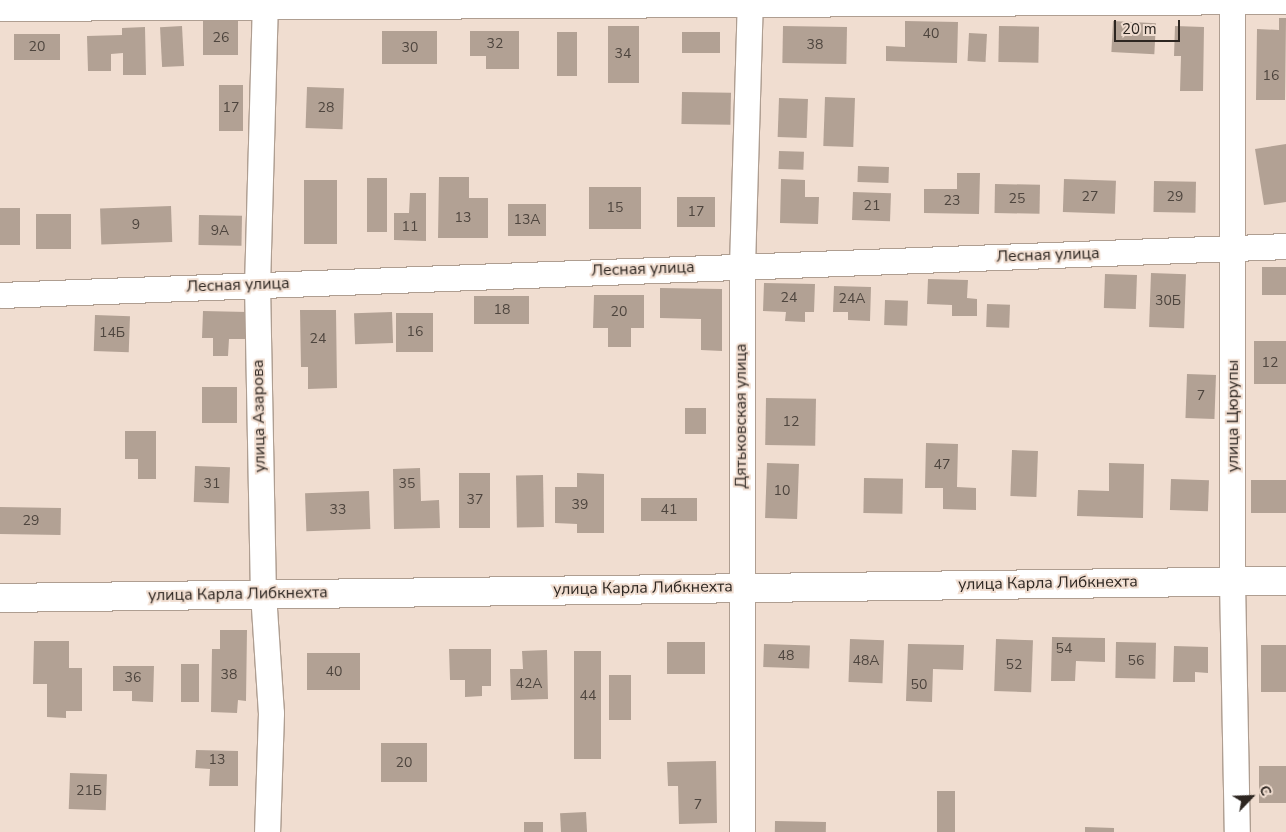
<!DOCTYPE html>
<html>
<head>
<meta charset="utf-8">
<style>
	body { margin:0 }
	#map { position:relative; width:1286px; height:832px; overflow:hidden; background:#f0ddd0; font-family:"Nunito Sans",sans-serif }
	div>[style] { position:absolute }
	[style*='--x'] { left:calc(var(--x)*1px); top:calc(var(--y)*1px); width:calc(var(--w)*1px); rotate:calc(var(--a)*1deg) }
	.building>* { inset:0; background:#b2a194; transform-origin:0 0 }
	.roads { filter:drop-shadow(1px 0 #af9e91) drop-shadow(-1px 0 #af9e91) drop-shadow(0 1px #af9e91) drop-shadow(0 -1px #af9e91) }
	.minor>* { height:25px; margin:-12.5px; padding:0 12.5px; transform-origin:12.5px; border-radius:12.5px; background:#fff }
	.tertiary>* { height:28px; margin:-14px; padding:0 14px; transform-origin:14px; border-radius:14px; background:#fff }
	span { translate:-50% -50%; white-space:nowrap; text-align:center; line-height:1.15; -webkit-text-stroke:4px #f0ddd0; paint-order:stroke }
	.number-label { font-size:14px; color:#4e453e }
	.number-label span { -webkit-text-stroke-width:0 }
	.street-label { font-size:16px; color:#2d2621 }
	.north { position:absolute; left:1226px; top:772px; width:50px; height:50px; -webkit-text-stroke:4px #f0ddd0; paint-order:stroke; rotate:66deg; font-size:14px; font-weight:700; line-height:20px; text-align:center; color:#2d2621 }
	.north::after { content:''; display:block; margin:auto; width:18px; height:22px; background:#2d2621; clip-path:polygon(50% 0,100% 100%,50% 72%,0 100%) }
	.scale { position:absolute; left:1114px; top:20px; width:66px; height:22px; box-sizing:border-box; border:2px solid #2d2621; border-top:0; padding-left:6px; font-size:15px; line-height:18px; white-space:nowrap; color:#2d2621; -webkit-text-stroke:4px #f0ddd0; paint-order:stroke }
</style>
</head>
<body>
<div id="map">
	<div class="building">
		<div style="clip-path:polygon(1279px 18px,1286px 18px,1285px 100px,1256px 100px,1257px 29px,1279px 30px)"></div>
		<div style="left:203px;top:20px;width:35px;height:35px"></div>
		<div style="clip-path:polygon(905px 21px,958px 22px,957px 63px,886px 61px,886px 46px,905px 47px)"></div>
		<div style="left:1113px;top:21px;width:43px;height:31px;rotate:3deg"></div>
		<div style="left:182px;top:26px;width:40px;height:22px;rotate:87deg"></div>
		<div style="left:608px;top:26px;width:31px;height:57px"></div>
		<div style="left:783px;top:26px;width:64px;height:37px;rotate:1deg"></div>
		<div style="left:999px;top:26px;width:40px;height:36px;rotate:1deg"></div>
		<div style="clip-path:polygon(1175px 26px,1204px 27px,1203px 91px,1180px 91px,1181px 56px,1174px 56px)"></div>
		<div style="clip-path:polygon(145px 27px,146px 75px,123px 75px,123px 53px,111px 54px,111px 71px,88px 71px,87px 36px,122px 35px,122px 28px)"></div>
		<div style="left:382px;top:31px;width:55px;height:33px"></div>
		<div style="clip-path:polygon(470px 31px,519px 31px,519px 69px,486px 69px,486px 56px,470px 56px)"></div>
		<div style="left:557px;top:32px;width:20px;height:44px"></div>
		<div style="left:682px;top:32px;width:38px;height:21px"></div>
		<div style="left:969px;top:33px;width:18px;height:28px;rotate:3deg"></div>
		<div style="left:14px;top:34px;width:46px;height:26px"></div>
		<div style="left:219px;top:85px;width:24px;height:46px"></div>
		<div style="left:307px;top:87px;width:37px;height:41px;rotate:2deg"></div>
		<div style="left:682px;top:92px;width:49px;height:32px;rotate:1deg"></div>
		<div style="left:825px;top:97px;width:30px;height:49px;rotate:2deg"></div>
		<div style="left:779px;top:98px;width:29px;height:39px;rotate:2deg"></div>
		<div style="clip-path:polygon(1286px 144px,1286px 202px,1264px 205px,1255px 149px)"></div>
		<div style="left:779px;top:151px;width:25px;height:18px;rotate:2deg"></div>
		<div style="left:858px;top:166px;width:31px;height:16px;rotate:2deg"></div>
		<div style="clip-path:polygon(957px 173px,980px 173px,979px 214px,924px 213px,924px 189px,957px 189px)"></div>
		<div style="clip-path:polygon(439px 177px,469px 177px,469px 198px,488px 198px,488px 238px,438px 238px)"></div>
		<div style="left:367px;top:178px;width:20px;height:54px"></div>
		<div style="clip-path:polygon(781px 179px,805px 180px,805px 197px,819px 197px,818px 224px,780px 223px)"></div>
		<div style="left:1064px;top:179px;width:52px;height:33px;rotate:2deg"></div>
		<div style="left:304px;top:180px;width:33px;height:64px"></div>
		<div style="left:1154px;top:181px;width:42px;height:31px;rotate:1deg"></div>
		<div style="left:995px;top:184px;width:45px;height:29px;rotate:1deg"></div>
		<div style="left:589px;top:187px;width:52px;height:42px"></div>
		<div style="left:853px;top:192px;width:38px;height:28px;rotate:2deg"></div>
		<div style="clip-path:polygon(410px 193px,426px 193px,426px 241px,394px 240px,394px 213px,409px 213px)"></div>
		<div style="left:677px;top:197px;width:38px;height:30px"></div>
		<div style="left:508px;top:204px;width:38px;height:32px"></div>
		<div style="left:171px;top:206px;width:36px;height:71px;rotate:88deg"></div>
		<div style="left:0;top:208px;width:20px;height:37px"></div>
		<div style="left:36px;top:214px;width:35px;height:35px"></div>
		<div style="left:199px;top:215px;width:43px;height:30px;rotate:1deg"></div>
		<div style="left:1262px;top:267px;width:24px;height:28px"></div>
		<div style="left:1151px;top:273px;width:35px;height:54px;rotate:2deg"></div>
		<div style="left:1105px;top:274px;width:32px;height:34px;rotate:2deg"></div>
		<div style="clip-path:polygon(928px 279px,968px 280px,967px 298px,977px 299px,977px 316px,952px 316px,952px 305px,927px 304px)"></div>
		<div style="clip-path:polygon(764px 283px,815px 284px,814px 312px,805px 312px,805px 322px,785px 321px,786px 312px,763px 311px)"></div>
		<div style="clip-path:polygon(834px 286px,871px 287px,870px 321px,848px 320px,848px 312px,833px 312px)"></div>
		<div style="clip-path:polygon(660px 288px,722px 289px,722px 351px,701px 350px,701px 319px,660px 318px)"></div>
		<div style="clip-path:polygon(594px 295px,644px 295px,644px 328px,631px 328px,631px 347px,608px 347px,608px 328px,593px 328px)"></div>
		<div style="left:474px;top:296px;width:55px;height:28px"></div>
		<div style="left:885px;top:300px;width:23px;height:25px;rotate:2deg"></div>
		<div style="left:987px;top:304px;width:23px;height:23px;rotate:2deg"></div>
		<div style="clip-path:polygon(300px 310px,336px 310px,337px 388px,308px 389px,308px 367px,301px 367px)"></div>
		<div style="clip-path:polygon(203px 311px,247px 312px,247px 339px,229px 339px,228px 356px,213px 356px,213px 338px,202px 338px)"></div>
		<div style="left:392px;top:312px;width:31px;height:38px;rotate:88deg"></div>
		<div style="left:396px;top:313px;width:37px;height:39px"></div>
		<div style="left:95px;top:315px;width:35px;height:36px;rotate:2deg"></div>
		<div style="left:1286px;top:341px;width:43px;height:32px;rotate:90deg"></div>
		<div style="left:1187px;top:374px;width:29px;height:44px;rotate:2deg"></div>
		<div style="left:202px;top:387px;width:35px;height:36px"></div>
		<div style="left:766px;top:398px;width:50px;height:47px;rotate:1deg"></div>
		<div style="left:685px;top:408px;width:21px;height:26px"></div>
		<div style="clip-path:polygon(125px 431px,156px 431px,156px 479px,138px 479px,138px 459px,125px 459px)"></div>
		<div style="clip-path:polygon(926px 443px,958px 444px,957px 487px,976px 488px,976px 510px,943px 509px,943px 488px,925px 488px)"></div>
		<div style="left:1012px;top:450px;width:26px;height:46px;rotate:2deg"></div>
		<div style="left:767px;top:463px;width:32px;height:55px;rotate:2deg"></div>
		<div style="clip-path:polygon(1109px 463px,1144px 464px,1143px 518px,1077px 516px,1078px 490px,1109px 491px)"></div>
		<div style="left:195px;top:466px;width:35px;height:36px;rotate:2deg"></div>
		<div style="clip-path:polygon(420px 468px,421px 501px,439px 500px,440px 528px,394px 529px,393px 469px)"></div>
		<div style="left:459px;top:473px;width:31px;height:55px"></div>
		<div style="clip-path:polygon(577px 473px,604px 474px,604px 533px,577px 533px,577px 524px,555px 523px,555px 487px,577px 487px)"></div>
		<div style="left:543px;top:475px;width:52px;height:27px;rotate:89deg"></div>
		<div style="left:864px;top:478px;width:39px;height:35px;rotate:1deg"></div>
		<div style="left:1171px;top:479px;width:38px;height:31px;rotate:2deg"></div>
		<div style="left:1286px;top:480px;width:33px;height:35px;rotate:90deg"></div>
		<div style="left:369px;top:491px;width:38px;height:64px;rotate:88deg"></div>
		<div style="left:641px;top:498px;width:56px;height:23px"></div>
		<div style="left:0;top:507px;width:61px;height:27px;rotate:1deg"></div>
		<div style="clip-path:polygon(220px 630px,247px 630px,246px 701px,238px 700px,237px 713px,211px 712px,212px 649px,220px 649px)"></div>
		<div style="clip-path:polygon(1052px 637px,1105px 638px,1105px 662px,1076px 661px,1075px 681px,1051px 681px)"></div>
		<div style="left:850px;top:639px;width:34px;height:43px;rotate:2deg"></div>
		<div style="left:996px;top:639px;width:37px;height:52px;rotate:2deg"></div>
		<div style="clip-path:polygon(34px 641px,69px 641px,69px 668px,82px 668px,82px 711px,66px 711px,66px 718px,47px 717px,47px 684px,33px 684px)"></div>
		<div style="left:705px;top:642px;width:32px;height:38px;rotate:90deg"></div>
		<div style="left:1116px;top:642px;width:40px;height:36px;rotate:1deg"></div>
		<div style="left:764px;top:644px;width:46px;height:23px;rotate:2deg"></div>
		<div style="clip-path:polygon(908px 644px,964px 645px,963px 670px,933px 669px,932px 702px,906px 701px)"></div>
		<div style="left:1261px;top:645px;width:25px;height:47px"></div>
		<div style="clip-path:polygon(1174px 646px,1208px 647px,1208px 673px,1195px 672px,1195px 682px,1173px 682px)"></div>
		<div style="clip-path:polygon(449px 649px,491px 649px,491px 686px,482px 686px,482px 696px,465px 697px,465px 680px,450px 680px)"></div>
		<div style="clip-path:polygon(547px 650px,548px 699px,511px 700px,510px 669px,523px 669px,522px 651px)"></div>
		<div style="left:574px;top:651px;width:27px;height:108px"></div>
		<div style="left:360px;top:653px;width:37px;height:53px;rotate:90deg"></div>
		<div style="left:181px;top:664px;width:18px;height:38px"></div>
		<div style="clip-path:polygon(113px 666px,154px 666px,153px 702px,132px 701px,132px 691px,113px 691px)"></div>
		<div style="left:609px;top:675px;width:22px;height:45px"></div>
		<div style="left:427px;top:743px;width:39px;height:46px;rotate:90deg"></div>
		<div style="clip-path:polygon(196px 750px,238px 751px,238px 786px,209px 786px,210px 769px,195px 768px)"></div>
		<div style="clip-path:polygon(716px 761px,717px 823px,679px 824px,678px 786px,668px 786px,667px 762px)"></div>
		<div style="left:1259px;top:766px;width:27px;height:37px"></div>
		<div style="left:70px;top:773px;width:37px;height:36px;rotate:2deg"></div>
		<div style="left:937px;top:791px;width:18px;height:41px"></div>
		<div style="left:586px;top:812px;width:20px;height:26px;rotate:87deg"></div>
		<div style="left:775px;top:821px;width:51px;height:11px;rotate:1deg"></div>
		<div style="left:543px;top:822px;width:10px;height:19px;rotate:90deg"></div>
		<div style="clip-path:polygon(1085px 827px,1114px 828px,1114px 832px,1085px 832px)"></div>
	</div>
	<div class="roads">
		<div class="minor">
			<div style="--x:265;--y:0;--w:284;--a:91.6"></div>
			<div style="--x:257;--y:284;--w:309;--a:88.9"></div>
			<div style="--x:263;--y:593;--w:120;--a:86.2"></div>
			<div style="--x:271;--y:713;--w:119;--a:91.9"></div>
			<div style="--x:1232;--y:0;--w:581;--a:90"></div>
			<div style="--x:1232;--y:581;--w:251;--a:88.9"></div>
			<div style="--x:0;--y:8;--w:1286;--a:-0.31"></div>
			<div style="--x:0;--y:295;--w:1287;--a:-2.18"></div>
			<div style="--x:742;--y:832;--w:566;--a:-90"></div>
			<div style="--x:742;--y:266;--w:266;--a:-88.3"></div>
		</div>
		<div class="tertiary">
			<div style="--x:0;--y:598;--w:1286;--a:-0.76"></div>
		</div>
	</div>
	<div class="number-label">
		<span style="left:931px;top:34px">40</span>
		<span style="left:221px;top:38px">26</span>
		<span style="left:495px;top:44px">32</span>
		<span style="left:815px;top:45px">38</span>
		<span style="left:37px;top:47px">20</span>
		<span style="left:410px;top:48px">30</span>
		<span style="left:623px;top:54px">34</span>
		<span style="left:1271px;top:76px">16</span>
		<span style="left:231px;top:108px">17</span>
		<span style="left:326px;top:108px">28</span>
		<span style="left:1090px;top:197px">27</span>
		<span style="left:1175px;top:197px">29</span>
		<span style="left:1017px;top:199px">25</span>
		<span style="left:952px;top:201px">23</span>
		<span style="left:872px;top:206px">21</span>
		<span style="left:615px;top:208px">15</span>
		<span style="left:696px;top:212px">17</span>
		<span style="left:463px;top:218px">13</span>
		<span style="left:527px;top:220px">13А</span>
		<span style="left:136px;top:225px">9</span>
		<span style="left:410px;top:227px">11</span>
		<span style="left:220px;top:231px">9А</span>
		<span style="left:789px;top:298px">24</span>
		<span style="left:852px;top:299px">24А</span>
		<span style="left:1168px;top:301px">30Б</span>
		<span style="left:502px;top:310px">18</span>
		<span style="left:619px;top:312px">20</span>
		<span style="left:415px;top:332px">16</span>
		<span style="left:112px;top:333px">14Б</span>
		<span style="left:318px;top:339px">24</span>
		<span style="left:1270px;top:363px">12</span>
		<span style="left:1201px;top:396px">7</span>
		<span style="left:791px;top:422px">12</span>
		<span style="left:942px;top:465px">47</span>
		<span style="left:212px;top:484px">31</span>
		<span style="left:407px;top:484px">35</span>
		<span style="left:782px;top:491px">10</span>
		<span style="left:475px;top:500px">37</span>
		<span style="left:580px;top:505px">39</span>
		<span style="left:338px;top:510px">33</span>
		<span style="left:669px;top:510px">41</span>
		<span style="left:31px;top:521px">29</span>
		<span style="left:1064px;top:649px">54</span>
		<span style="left:786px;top:656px">48</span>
		<span style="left:866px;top:661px">48А</span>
		<span style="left:1136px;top:661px">56</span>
		<span style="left:1014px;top:665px">52</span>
		<span style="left:334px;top:672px">40</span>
		<span style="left:229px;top:675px">38</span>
		<span style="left:133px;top:678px">36</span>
		<span style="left:529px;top:684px">42А</span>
		<span style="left:919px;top:685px">50</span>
		<span style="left:588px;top:696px">44</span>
		<span style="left:217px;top:760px">13</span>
		<span style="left:404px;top:763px">20</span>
		<span style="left:89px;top:791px">21Б</span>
		<span style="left:698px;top:805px">7</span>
	</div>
	<div class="street-label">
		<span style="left:1048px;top:255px;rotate:-2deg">Лесная улица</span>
		<span style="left:643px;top:269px;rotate:-2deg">Лесная улица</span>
		<span style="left:238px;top:285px;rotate:-2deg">Лесная улица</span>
		<span style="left:259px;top:416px;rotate:-91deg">улица Азарова</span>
		<span style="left:741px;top:416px;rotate:-90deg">Дятьковская улица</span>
		<span style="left:1233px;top:416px;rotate:-90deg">улица Цюрупы</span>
		<span style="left:1048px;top:583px;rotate:-1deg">улица Карла Либкнехта</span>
		<span style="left:643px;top:588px;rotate:-1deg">улица Карла Либкнехта</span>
		<span style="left:238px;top:594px;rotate:-1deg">улица Карла Либкнехта</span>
	</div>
	<div class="north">С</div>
	<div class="scale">20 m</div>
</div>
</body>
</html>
